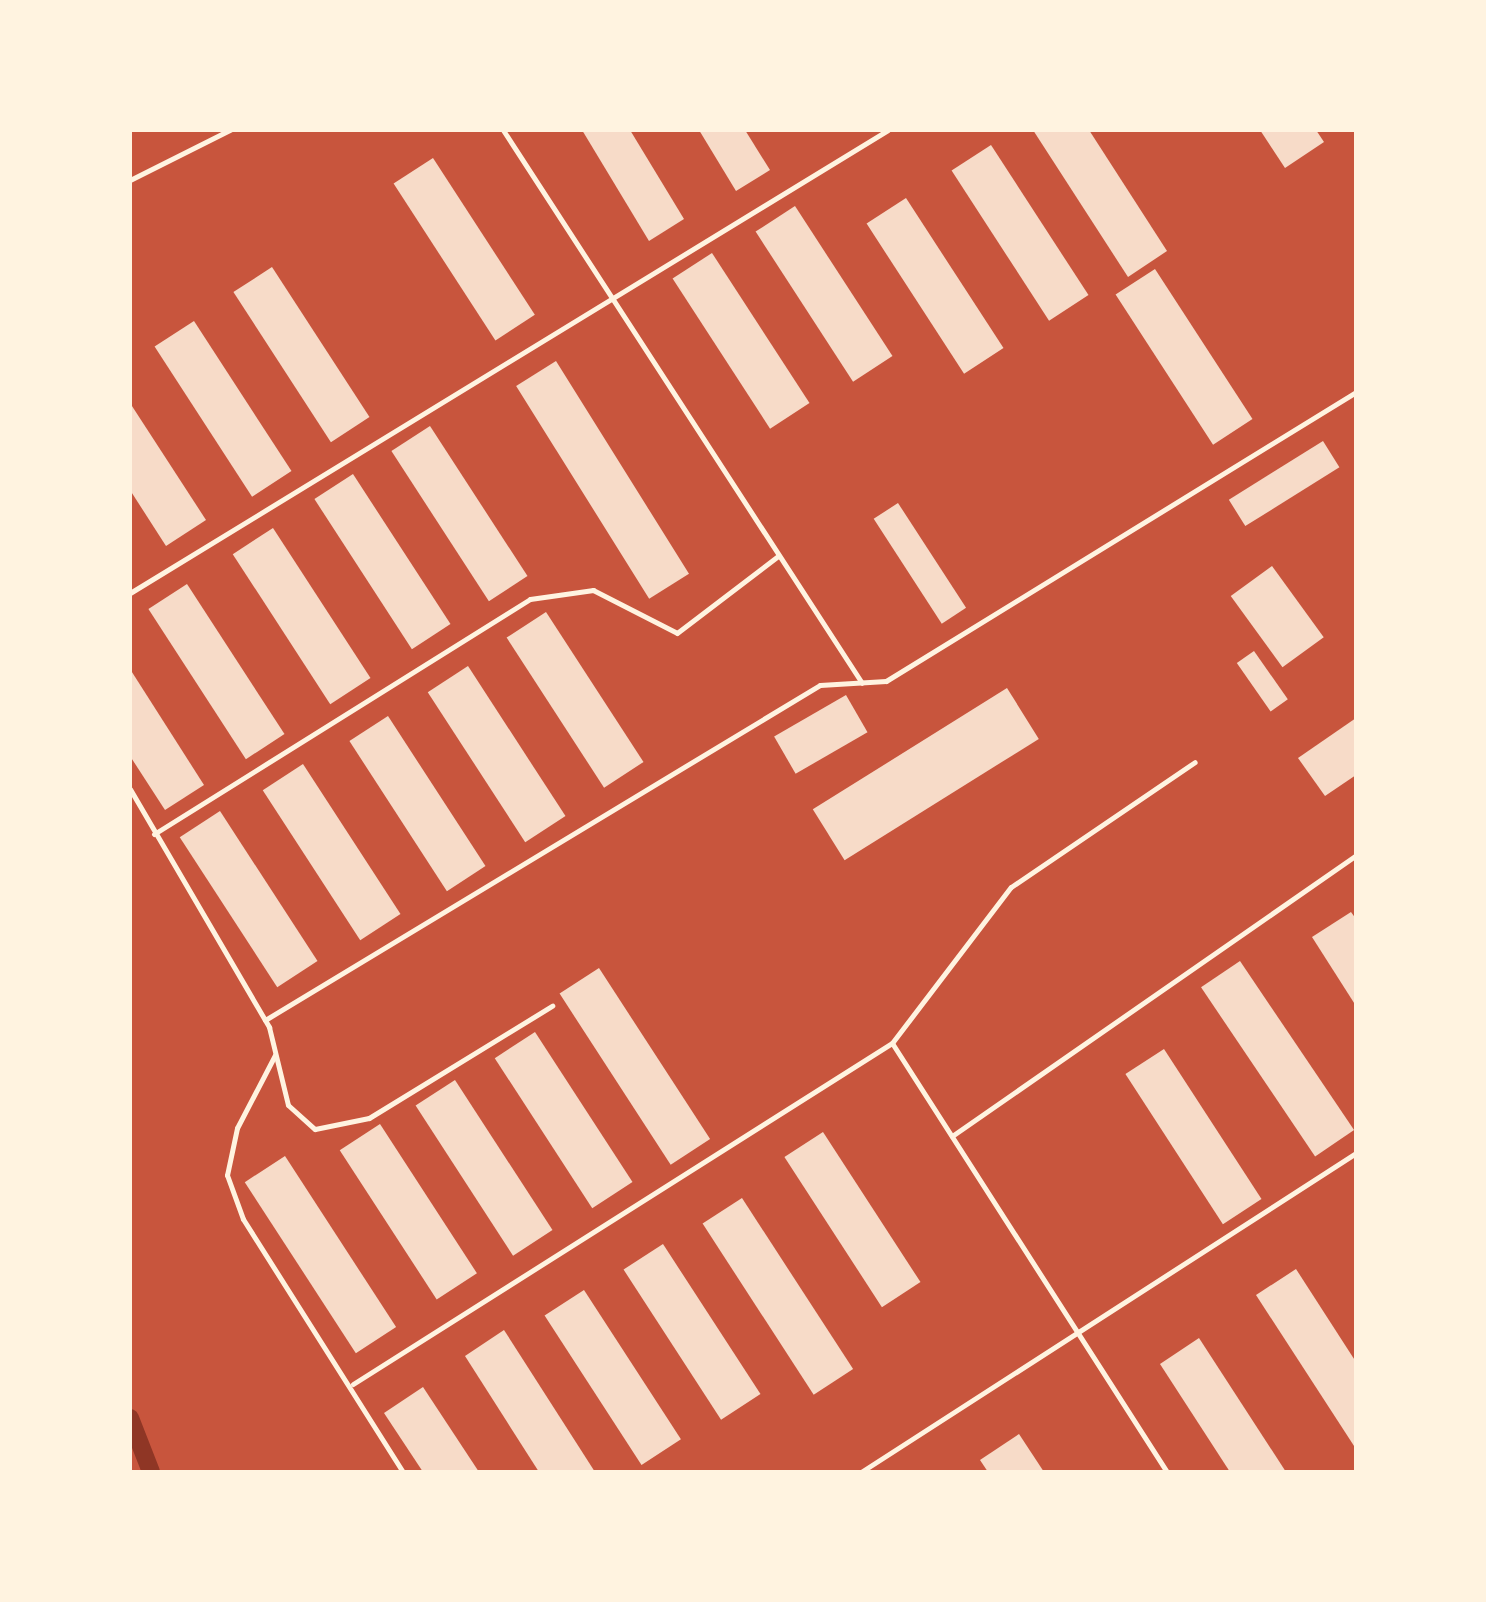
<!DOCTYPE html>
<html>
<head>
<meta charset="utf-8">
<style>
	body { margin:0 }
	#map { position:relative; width:1486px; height:1602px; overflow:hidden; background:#c8553d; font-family:"Golos Text",sans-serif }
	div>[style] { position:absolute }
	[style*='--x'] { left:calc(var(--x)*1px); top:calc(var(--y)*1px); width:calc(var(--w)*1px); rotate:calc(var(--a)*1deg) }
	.canal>* { height:18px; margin:-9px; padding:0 9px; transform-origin:9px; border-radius:9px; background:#8f3625 }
	.building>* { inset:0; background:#f7dbc8; transform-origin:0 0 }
	.service>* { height:5px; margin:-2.5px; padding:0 2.5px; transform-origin:2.5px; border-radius:2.5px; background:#fff3e0 }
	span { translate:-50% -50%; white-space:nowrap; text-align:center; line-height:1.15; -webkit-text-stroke:10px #fff3e0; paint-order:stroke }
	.frame { position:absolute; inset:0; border:132px solid #fff3e0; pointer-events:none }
</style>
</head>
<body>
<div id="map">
	<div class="canal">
		<div style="--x:130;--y:1418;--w:58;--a:68.7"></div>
	</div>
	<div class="building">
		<div style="clip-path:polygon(582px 130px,630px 130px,684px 219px,649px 241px)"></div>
		<div style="clip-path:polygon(699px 130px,745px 130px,770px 170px,736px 191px)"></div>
		<div style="clip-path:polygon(1033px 130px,1089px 130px,1167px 251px,1128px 277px)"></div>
		<div style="clip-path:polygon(1260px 130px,1316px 130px,1324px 142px,1285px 168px)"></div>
		<div style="left:991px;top:145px;width:179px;height:47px;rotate:57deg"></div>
		<div style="left:433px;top:158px;width:187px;height:47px;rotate:57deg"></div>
		<div style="left:906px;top:198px;width:179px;height:47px;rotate:57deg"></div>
		<div style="left:795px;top:206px;width:179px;height:47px;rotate:57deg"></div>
		<div style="left:712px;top:253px;width:179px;height:47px;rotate:57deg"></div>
		<div style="left:272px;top:267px;width:179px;height:46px;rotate:57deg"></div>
		<div style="left:1155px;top:269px;width:179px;height:47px;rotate:57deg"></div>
		<div style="left:194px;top:321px;width:179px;height:47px;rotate:57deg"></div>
		<div style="left:556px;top:361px;width:251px;height:47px;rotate:58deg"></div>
		<div style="clip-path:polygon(130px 403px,206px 520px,166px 546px,130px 490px)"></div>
		<div style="left:430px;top:426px;width:179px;height:46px;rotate:57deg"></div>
		<div style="left:1323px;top:441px;width:31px;height:111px;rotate:58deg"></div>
		<div style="left:353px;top:474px;width:179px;height:46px;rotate:57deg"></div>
		<div style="left:898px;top:503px;width:125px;height:29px;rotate:57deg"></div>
		<div style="left:273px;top:528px;width:179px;height:48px;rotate:57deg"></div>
		<div style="left:1272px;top:566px;width:88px;height:51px;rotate:54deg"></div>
		<div style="left:187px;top:584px;width:179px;height:46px;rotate:57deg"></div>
		<div style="left:546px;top:612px;width:179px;height:47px;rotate:57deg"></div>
		<div style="left:1254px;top:651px;width:59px;height:21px;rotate:55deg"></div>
		<div style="left:468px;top:666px;width:179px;height:48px;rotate:57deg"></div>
		<div style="clip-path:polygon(130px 669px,204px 785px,165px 810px,130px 756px)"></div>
		<div style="left:1007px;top:688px;width:60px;height:229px;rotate:58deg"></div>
		<div style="left:846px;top:695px;width:43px;height:83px;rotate:60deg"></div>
		<div style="left:388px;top:716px;width:179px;height:46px;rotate:57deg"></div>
		<div style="clip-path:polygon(1356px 718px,1356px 775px,1325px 796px,1298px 758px)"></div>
		<div style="left:303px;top:764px;width:179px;height:48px;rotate:57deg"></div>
		<div style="left:220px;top:811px;width:179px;height:48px;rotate:57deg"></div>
		<div style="clip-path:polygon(1351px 912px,1356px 919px,1356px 1006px,1312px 937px)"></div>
		<div style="left:1240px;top:961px;width:204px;height:47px;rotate:56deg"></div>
		<div style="left:599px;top:968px;width:204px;height:47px;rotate:57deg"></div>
		<div style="left:535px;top:1032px;width:179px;height:48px;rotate:57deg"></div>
		<div style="left:1164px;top:1049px;width:179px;height:46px;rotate:57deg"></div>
		<div style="left:455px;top:1080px;width:179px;height:47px;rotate:57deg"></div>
		<div style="left:380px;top:1124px;width:178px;height:48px;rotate:57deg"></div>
		<div style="left:823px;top:1132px;width:179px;height:46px;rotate:57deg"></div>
		<div style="left:285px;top:1156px;width:204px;height:48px;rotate:57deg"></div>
		<div style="left:742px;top:1198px;width:204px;height:47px;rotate:57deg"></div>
		<div style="left:663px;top:1244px;width:179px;height:47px;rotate:57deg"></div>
		<div style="clip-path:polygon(1296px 1269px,1356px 1362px,1356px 1449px,1256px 1295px)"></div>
		<div style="left:584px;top:1290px;width:178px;height:47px;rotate:57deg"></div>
		<div style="clip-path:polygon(504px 1330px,595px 1472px,539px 1472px,465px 1356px)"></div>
		<div style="clip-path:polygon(1199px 1338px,1286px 1472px,1230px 1472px,1160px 1364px)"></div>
		<div style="clip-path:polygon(423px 1387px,479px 1472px,423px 1472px,384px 1413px)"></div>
		<div style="clip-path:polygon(1019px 1434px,1044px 1472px,988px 1472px,980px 1460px)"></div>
	</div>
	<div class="service">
		<div style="--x:503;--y:130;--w:659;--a:57.01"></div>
		<div style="--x:130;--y:180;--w:112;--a:-26.6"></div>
		<div style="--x:130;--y:593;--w:888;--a:-31.42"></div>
		<div style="--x:130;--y:789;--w:276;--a:59.7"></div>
		<div style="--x:269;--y:1027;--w:80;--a:76.3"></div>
		<div style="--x:288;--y:1105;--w:36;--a:42"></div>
		<div style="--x:315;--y:1129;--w:55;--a:-11.5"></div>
		<div style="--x:369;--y:1118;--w:215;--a:-31.5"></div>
		<div style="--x:154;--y:834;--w:443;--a:-32"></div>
		<div style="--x:530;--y:599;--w:64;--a:-8.1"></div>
		<div style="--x:593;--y:590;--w:94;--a:27.1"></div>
		<div style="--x:677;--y:633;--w:127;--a:-37.3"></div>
		<div style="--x:265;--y:1020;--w:648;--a:-31.12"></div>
		<div style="--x:820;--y:685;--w:66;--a:-3.5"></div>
		<div style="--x:886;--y:681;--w:552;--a:-31.59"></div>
		<div style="--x:892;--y:1043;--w:510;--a:57.34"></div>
		<div style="--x:275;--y:1055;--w:82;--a:117.5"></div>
		<div style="--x:237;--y:1128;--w:48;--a:102"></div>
		<div style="--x:227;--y:1175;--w:47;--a:70"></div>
		<div style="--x:243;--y:1219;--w:299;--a:57.7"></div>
		<div style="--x:952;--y:1136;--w:492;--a:-34.8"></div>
		<div style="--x:353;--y:1384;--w:638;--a:-32.32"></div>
		<div style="--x:892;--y:1043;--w:196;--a:-52.7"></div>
		<div style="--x:1011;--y:887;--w:222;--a:-34.2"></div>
		<div style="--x:861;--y:1472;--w:589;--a:-32.8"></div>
	</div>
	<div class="frame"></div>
</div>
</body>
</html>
